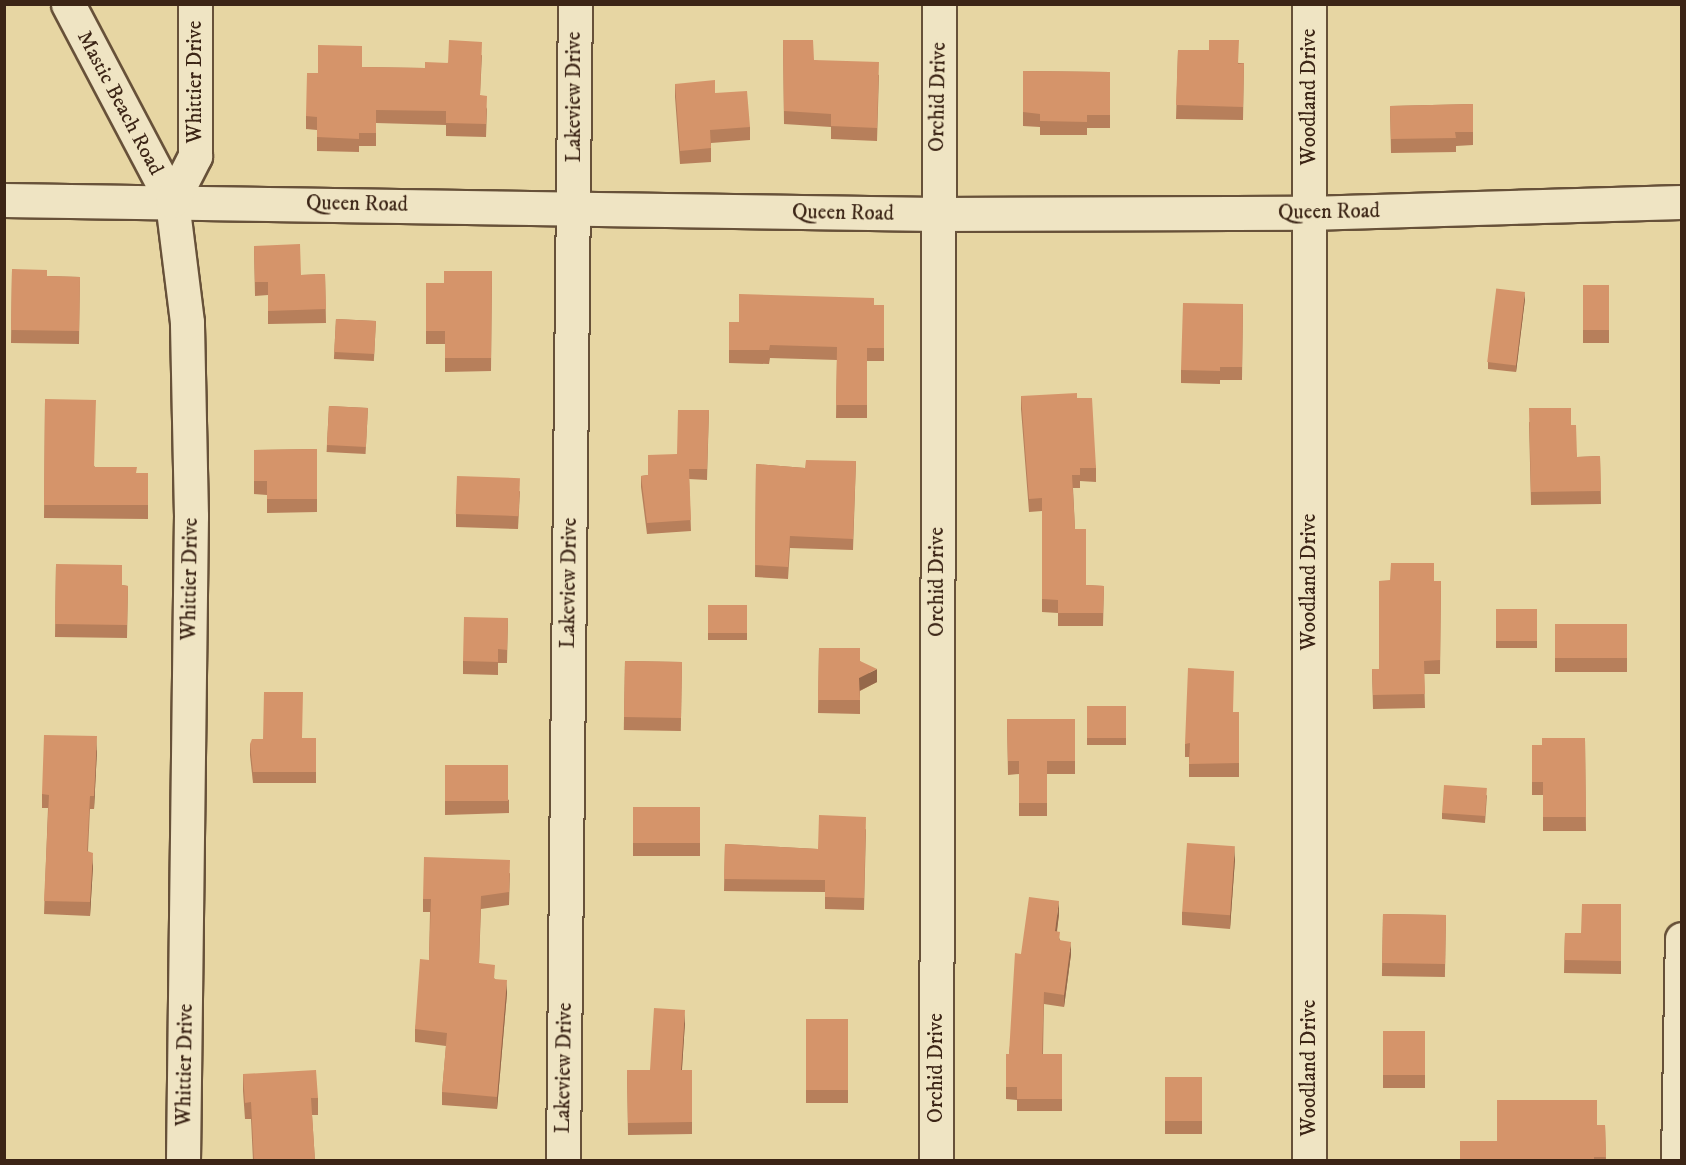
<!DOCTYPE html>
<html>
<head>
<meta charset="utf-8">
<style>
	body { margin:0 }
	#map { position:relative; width:1686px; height:1165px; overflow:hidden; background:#e7d6a3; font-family:"IM FELL DW Pica",serif }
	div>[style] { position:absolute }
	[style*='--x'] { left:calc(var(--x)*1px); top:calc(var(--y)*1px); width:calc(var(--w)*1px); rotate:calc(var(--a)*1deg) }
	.roads { filter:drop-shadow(2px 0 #675139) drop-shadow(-2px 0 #675139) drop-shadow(0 2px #675139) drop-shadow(0 -2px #675139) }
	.minor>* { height:33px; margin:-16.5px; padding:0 16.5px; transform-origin:16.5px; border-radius:16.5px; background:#efe4c3 }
	.wall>* { inset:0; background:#b77f5b; transform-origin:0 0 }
	.shaded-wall>* { inset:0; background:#95684a }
	.building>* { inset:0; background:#d5946a; transform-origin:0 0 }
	span { translate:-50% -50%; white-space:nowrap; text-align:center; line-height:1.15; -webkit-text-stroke:4.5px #efe4c3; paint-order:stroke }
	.street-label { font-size:21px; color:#3c2516 }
	.frame { position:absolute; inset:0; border:6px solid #3c2516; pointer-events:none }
</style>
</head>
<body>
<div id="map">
	<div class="roads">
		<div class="minor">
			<div style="--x:68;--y:4;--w:223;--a:62.2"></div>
			<div style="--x:4;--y:200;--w:933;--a:0.86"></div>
			<div style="--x:937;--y:214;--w:371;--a:-0.2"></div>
			<div style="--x:1308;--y:213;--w:373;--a:-1.7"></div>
			<div style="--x:183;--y:1160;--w:644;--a:-89.29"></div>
			<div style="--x:191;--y:516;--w:194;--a:-91.2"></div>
			<div style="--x:187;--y:322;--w:122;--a:-97.1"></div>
			<div style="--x:172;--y:201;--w:51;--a:-62.9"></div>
			<div style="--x:195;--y:156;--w:152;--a:-90"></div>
			<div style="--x:563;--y:1160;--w:1156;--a:-89.41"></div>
			<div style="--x:936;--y:1160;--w:1156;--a:-89.85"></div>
			<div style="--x:1309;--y:1160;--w:1156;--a:-90"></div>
			<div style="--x:1678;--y:1160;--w:221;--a:-89"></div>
		</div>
	</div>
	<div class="wall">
		<div style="clip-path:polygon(783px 40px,814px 60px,879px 75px,877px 141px,831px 139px,831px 127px,784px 124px)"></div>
		<div style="clip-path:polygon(1178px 50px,1239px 63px,1244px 63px,1243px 120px,1176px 119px)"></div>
		<div style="clip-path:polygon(482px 55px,480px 95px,487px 109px,486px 137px,446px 136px,446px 125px,376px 123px,376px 146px,359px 146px,359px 152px,317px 151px,317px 130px,306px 129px,306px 116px,318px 73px,362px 67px,425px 68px)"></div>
		<div style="clip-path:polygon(1023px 71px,1110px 72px,1110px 128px,1087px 128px,1087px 135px,1040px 135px,1040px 127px,1023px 126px)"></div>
		<div style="clip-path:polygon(675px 84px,715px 93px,750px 127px,750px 140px,711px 143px,711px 162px,680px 164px,675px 97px)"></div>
		<div style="clip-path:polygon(1473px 104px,1473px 145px,1456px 146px,1456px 152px,1391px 153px,1390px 106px)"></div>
		<div style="clip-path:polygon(254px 246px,301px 275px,325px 274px,326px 323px,268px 324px,268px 295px,255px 296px)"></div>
		<div style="clip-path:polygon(12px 269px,47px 276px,80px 277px,79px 344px,11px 343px)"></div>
		<div style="clip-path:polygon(492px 271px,491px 371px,445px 372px,445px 344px,426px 344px,426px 283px,444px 283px)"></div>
		<div style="left:1583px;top:285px;width:26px;height:58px"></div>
		<div style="clip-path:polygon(1525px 299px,1516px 372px,1488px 369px,1488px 362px)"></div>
		<div style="clip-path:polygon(1243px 304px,1242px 380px,1220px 380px,1220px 384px,1181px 383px,1181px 370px)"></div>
		<div style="clip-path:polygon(874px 305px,884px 305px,884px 361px,867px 361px,867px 418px,836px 418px,837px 360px,770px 358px,769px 364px,729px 363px,729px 322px,739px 322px)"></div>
		<div style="left:336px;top:319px;width:40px;height:40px;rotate:3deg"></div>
		<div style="clip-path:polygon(1021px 396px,1077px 398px,1096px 468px,1096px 482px,1080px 481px,1080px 488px,1073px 488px,1075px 529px,1086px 585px,1104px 586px,1103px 626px,1058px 626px,1058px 613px,1042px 612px,1042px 511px,1029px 512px,1021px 409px)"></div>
		<div style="clip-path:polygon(45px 399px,95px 467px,136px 473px,148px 473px,148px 519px,44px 518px)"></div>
		<div style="left:329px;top:406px;width:39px;height:46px;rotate:3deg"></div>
		<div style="clip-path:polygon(709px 410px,707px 480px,689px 479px,691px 531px,647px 534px,641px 487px,641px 476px,648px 475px,677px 454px)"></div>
		<div style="clip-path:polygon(1529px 422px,1571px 425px,1577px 457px,1600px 456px,1601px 504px,1531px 505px)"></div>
		<div style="clip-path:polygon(317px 449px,317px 512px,267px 513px,267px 495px,254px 494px,254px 450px)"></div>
		<div style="clip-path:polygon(856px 461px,853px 550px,790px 548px,788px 579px,755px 577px,756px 464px,805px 468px)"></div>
		<div style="clip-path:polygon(520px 491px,518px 529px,456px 527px,456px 514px)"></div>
		<div style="clip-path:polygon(56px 564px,122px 585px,128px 586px,127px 638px,55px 637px)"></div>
		<div style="clip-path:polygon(1434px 581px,1441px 581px,1440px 674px,1424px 674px,1425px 708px,1373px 709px,1372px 669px,1379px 669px)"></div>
		<div style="left:747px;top:605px;width:35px;height:39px;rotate:90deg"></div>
		<div style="left:1537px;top:609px;width:39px;height:41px;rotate:90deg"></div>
		<div style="clip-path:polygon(508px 618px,507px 663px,498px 663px,498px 675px,463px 674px,463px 661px)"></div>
		<div style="left:1627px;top:624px;width:48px;height:72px;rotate:90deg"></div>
		<div style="clip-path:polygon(819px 648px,860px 661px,877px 682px,860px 691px,860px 714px,818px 713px)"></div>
		<div style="left:625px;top:661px;width:57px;height:69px;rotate:1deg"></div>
		<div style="left:1087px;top:706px;width:39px;height:39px"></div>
		<div style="clip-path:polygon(1233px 712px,1239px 712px,1239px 777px,1189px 777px,1189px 757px,1185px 757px,1185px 744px)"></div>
		<div style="clip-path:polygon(1007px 719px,1075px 719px,1075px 774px,1047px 774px,1047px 816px,1019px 816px,1019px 774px,1008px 775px)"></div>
		<div style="clip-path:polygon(302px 738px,316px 738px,316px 783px,253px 783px,250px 755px,250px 744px)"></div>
		<div style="clip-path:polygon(1585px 738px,1586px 831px,1543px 831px,1543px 795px,1532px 795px,1532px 745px,1542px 745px)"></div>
		<div style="clip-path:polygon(97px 750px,94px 809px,90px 809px,88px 851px,93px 866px,90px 916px,44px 914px,48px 808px,42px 808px,42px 794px)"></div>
		<div style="clip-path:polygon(445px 765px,509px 800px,509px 813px,445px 815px)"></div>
		<div style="clip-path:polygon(1487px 795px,1485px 823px,1442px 819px,1442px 813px)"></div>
		<div style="left:633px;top:807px;width:67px;height:49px"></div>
		<div style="clip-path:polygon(866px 829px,864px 910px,825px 909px,825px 892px,724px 891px,725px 844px,818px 849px)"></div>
		<div style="clip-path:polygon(1235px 859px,1230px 929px,1182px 925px,1182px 912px)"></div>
		<div style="clip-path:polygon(510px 873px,509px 905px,481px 909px,479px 963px,495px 979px,507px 993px,497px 1109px,442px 1105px,442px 1092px,446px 1046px,415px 1042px,415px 1029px,429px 960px,430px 912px,423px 912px,423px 899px)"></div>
		<div style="clip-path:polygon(1621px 904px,1621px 974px,1564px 973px,1565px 933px,1581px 933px)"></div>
		<div style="clip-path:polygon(1059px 914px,1057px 932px,1060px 940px,1071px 954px,1064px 1007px,1044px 1004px,1043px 1054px,1062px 1054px,1062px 1111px,1017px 1111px,1017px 1100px,1006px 1099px,1006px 1054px,1009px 1054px,1021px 954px)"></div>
		<div style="left:1383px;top:914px;width:63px;height:62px;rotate:1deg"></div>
		<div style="left:806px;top:1019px;width:42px;height:84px"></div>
		<div style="clip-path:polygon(685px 1022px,682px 1070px,692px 1070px,692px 1134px,628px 1135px,627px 1070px,650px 1070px)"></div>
		<div style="left:1425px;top:1031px;width:57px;height:42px;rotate:90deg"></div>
		<div style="clip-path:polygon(243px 1074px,318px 1098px,318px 1115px,312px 1115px,315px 1161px,253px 1161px,251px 1119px,245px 1119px,243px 1091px)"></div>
		<div style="left:1165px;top:1077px;width:37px;height:57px"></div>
		<div style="clip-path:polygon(1597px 1125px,1605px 1125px,1606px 1161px,1460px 1161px,1497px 1141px)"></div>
	</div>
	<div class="shaded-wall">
		<div style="clip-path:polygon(1525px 292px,1525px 299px,1516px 372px,1516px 365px)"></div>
		<div style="clip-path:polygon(877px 669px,877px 682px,859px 691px,859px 678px)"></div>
		<div style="clip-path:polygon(97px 736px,97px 750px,94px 809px,94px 796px)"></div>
		<div style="clip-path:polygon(1235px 846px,1235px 859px,1230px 929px,1230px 916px)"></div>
		<div style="clip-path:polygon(93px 853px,93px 866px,90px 916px,90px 902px)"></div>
		<div style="clip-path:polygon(1059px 901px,1059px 914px,1055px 944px,1055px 931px)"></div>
		<div style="clip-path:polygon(1071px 942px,1071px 954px,1064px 1007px,1064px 995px)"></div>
		<div style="clip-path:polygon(507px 980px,507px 993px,497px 1109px,497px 1097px)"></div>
		<div style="clip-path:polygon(685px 1010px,685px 1022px,681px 1082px,681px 1070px)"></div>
	</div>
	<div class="building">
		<div style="clip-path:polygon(449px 40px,482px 42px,480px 95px,487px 96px,486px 124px,446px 123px,446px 111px,376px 110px,376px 133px,359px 133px,359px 139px,317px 137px,317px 117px,306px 116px,307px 73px,318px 73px,318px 45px,362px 46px,362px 67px,425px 68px,425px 62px,448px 63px)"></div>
		<div style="clip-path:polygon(783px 40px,813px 40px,814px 60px,879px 62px,877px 128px,831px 126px,831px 114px,784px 111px)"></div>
		<div style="clip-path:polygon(1209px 40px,1239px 40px,1238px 64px,1244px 63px,1243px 107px,1176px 105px,1178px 50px,1209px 50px)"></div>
		<div style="clip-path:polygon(1023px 71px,1110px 72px,1110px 115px,1087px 115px,1087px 122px,1040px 121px,1040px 114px,1023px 112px)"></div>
		<div style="clip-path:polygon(715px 80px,715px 93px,747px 91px,750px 127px,710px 130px,711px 148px,680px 151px,675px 84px)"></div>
		<div style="clip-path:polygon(1473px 104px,1473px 132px,1455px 132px,1456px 138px,1391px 139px,1390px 106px)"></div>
		<div style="clip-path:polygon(300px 244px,301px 275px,325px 274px,326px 309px,268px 311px,268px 282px,255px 282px,254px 246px)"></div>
		<div style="clip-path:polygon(12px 269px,47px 270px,47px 276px,80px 277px,79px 331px,11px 330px)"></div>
		<div style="clip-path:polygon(444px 271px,492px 271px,491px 358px,445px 358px,445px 331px,426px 331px,426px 283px,444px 283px)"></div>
		<div style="left:1583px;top:285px;width:26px;height:45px"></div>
		<div style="left:1525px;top:292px;width:74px;height:29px;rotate:97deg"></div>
		<div style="clip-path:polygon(739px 294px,874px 298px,874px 305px,884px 305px,884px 348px,867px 348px,867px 405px,836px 405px,837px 347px,770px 345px,769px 350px,729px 350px,729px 322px,739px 322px)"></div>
		<div style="clip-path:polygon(1183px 303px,1243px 304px,1242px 367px,1220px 367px,1220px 371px,1181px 370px)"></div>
		<div style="left:336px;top:319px;width:40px;height:33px;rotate:3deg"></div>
		<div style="clip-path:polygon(1077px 393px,1077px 398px,1092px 398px,1096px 468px,1080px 468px,1080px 475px,1072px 475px,1075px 529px,1086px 529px,1086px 585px,1104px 586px,1103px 613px,1058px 613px,1058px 600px,1042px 599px,1042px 498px,1029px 499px,1021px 396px)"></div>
		<div style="clip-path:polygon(45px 399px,96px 400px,94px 467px,137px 467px,136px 473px,148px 473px,148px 505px,44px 505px)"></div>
		<div style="left:329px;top:406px;width:39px;height:39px;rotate:3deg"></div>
		<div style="clip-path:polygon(1529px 408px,1571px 408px,1571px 425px,1576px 425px,1577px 457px,1600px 456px,1601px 491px,1531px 492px)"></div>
		<div style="clip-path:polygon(678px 410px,709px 410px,707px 469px,689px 469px,691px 520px,647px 523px,641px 476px,648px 475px,648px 455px,677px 454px)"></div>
		<div style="clip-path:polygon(317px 449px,317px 499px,267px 499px,267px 481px,254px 481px,254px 450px)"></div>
		<div style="clip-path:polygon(806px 460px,856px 461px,853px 539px,790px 536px,788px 567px,755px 565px,756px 464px,805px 468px)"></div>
		<div style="left:457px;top:476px;width:63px;height:38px;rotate:2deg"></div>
		<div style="clip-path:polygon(1391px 563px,1434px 563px,1434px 581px,1441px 581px,1440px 660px,1424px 661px,1425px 694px,1373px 695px,1372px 669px,1379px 669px,1379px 581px,1390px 580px)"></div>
		<div style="clip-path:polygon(56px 564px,122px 565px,122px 585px,128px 586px,127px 625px,55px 624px)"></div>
		<div style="left:747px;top:605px;width:28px;height:39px;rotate:90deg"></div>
		<div style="left:1537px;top:609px;width:32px;height:41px;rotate:90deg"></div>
		<div style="clip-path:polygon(464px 617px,508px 618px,507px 650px,498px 649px,498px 662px,463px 661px)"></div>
		<div style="left:1627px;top:624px;width:34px;height:72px;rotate:90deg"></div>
		<div style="clip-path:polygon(819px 648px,860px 648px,860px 661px,877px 669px,859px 678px,860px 700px,818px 700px)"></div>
		<div style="left:625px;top:661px;width:57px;height:56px;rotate:1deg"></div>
		<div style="clip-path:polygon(1188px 668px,1234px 671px,1233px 712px,1239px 712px,1239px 763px,1189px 764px,1190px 743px,1185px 744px)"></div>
		<div style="clip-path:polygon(264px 692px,303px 692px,302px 738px,316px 738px,316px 772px,253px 772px,250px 744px,252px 739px,263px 739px)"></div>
		<div style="left:1087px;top:706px;width:39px;height:32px"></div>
		<div style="clip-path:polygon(1007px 719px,1075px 719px,1075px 761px,1047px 761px,1047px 803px,1019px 803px,1019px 761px,1008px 761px)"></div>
		<div style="clip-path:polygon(44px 735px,97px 736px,94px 796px,90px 796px,87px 851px,93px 853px,90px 902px,44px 901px,49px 795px,42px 794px)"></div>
		<div style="clip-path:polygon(1542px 738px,1585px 738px,1586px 817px,1543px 817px,1543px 782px,1532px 782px,1532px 745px,1542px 745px)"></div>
		<div style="left:445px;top:765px;width:63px;height:36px"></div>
		<div style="left:1444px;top:785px;width:43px;height:28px;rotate:4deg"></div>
		<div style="left:633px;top:807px;width:67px;height:36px"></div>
		<div style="clip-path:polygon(819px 815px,866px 817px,864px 898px,825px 897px,825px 880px,724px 879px,725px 844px,818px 849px)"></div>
		<div style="left:1187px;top:843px;width:48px;height:69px;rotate:4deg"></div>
		<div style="clip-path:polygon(424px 857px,510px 860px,509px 892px,481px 896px,479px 963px,495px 965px,494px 979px,507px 980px,497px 1097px,442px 1092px,447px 1033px,415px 1029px,420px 959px,429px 960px,431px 899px,423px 899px)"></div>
		<div style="clip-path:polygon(1029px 897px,1059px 901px,1055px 931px,1060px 932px,1059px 940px,1071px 942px,1064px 995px,1044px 992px,1042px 1054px,1062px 1054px,1062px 1099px,1017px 1099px,1017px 1087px,1006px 1087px,1006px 1054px,1009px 1054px,1015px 953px,1021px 954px)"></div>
		<div style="clip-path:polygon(1582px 904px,1621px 904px,1621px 961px,1564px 960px,1565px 933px,1581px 933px)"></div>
		<div style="left:1383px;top:914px;width:63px;height:49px;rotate:1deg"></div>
		<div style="clip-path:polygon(654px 1008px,685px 1010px,681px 1070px,692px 1070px,692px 1122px,628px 1123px,627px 1070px,650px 1070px)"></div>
		<div style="left:806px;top:1019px;width:42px;height:71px"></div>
		<div style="left:1425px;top:1031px;width:44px;height:42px;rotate:90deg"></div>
		<div style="clip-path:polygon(316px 1070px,318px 1098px,311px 1098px,315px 1161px,254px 1161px,251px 1102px,245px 1103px,243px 1074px)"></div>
		<div style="left:1165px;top:1077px;width:37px;height:44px"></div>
		<div style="clip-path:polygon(1497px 1100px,1597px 1100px,1597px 1125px,1605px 1125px,1606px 1157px,1594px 1157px,1594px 1161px,1460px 1161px,1460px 1141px,1497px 1141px)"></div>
	</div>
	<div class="street-label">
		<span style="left:195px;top:82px;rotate:-90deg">Whittier Drive</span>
		<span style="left:574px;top:97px;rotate:-90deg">Lakeview Drive</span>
		<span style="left:938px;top:97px;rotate:-89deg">Orchid Drive</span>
		<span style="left:1309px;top:97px;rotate:-90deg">Woodland Drive</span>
		<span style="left:120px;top:103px;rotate:62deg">Mastic Beach Road</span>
		<span style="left:357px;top:204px;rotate:1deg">Queen Road</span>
		<span style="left:1329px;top:212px;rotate:-1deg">Queen Road</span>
		<span style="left:843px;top:213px;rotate:1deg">Queen Road</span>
		<span style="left:190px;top:579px;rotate:-89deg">Whittier Drive</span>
		<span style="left:937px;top:582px;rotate:-90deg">Orchid Drive</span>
		<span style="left:1309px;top:582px;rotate:-90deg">Woodland Drive</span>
		<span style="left:569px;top:583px;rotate:-89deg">Lakeview Drive</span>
		<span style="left:185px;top:1065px;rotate:-89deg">Whittier Drive</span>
		<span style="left:564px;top:1068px;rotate:-89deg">Lakeview Drive</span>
		<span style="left:936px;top:1068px;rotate:-90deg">Orchid Drive</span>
		<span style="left:1309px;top:1068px;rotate:-90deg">Woodland Drive</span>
	</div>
	<div class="frame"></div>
</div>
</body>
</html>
